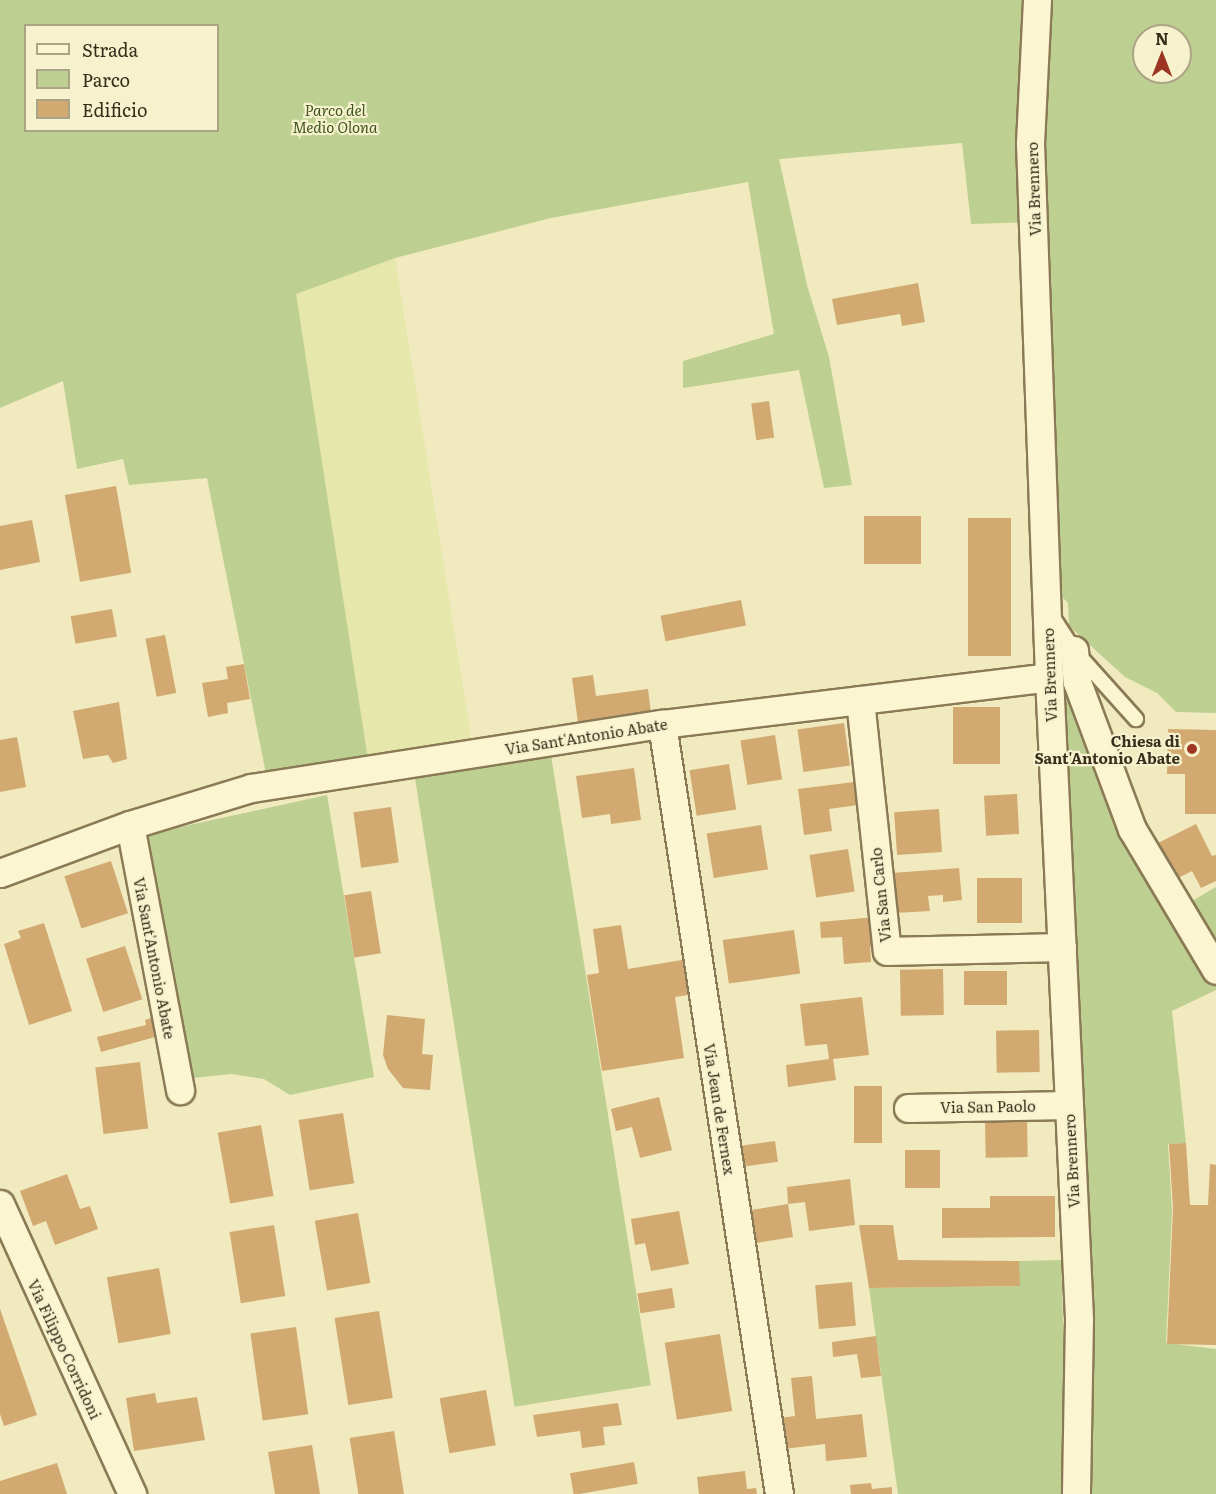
<!DOCTYPE html>
<html>
<head>
<meta charset="utf-8">
<style>
	body { margin:0 }
	#map { position:relative; width:1216px; height:1494px; overflow:hidden; background:#f0eabe; font-family:Literata,serif }
	div>[style] { position:absolute }
	[style*='--x'] { left:calc(var(--x)*1px); top:calc(var(--y)*1px); width:calc(var(--w)*1px); rotate:calc(var(--a)*1deg) }
	.farmland>* { inset:0; background:#e6e7aa; transform-origin:0 0 }
	.green>* { inset:0; background:#bdcf91; transform-origin:0 0 }
	.building>* { inset:0; background:#d1a971; transform-origin:0 0 }
	.roads { filter:drop-shadow(2px 0 #8a7a55) drop-shadow(-2px 0 #8a7a55) drop-shadow(0 2px #8a7a55) drop-shadow(0 -2px #8a7a55) }
	.lane>* { height:14px; margin:-7px; padding:0 7px; transform-origin:7px; border-radius:7px; background:#fbf6d1 }
	.street>* { height:27px; margin:-13.5px; padding:0 13.5px; transform-origin:13.5px; border-radius:13.5px; background:#fbf6d1 }
	.dots>* { width:16px; height:16px; translate:-50% -50%; box-sizing:border-box; border:3px solid #f7f2ce; border-radius:50% }
	span { translate:-50% -50%; white-space:nowrap; text-align:center; line-height:1.15; -webkit-text-stroke:4.5px #f7f2ce; paint-order:stroke }
	.park-label { font-size:15px; color:#3f5620; font-style:italic }
	.street-label { font-size:15px; color:#382e1b }
	.poi-label { font-size:15px; color:#382e1b; font-weight:700 }
	.right { translate:-100% -50%; text-align:right }
	.legend { position:absolute; left:24px; top:24px; width:195px; height:108px; box-sizing:border-box; background:#f7f2ce; border:2px solid #aba486; margin:0; padding:8px 10px; list-style:none; font-size:18px; color:#382e1b }
	.legend li { display:flex; align-items:center; gap:12px; height:30px }
	.legend b { width:30px; border:2px solid #aba486 }
	.north { position:absolute; left:1132px; top:24px; width:60px; height:60px; box-sizing:border-box; background:#f7f2ce; border:2px solid #aba486; border-radius:50%; rotate:0deg; font-size:16px; font-weight:700; line-height:24px; text-align:center; color:#382e1b }
	.north::after { content:''; display:block; margin:auto; width:21px; height:27px; background:#9c3622; clip-path:polygon(50% 0,100% 100%,50% 72%,0 100%) }
</style>
</head>
<body>
<div id="map">
	<div class="farmland">
		<div style="left:395px;top:258px;width:496px;height:105px;rotate:81deg"></div>
	</div>
	<div class="green">
		<div style="clip-path:polygon(evenodd,0 0,1216px 0,1216px 713px,1176px 712px,1157px 693px,1125px 677px,1069px 626px,1068px 603px,1049px 583px,1033px 222px,971px 224px,962px 143px,779px 159px,807px 285px,829px 357px,852px 485px,824px 488px,799px 370px,683px 388px,683px 361px,774px 334px,748px 182px,551px 218px,395px 258px,296px 294px,369px 766px,266px 774px,207px 478px,129px 485px,123px 459px,77px 469px,63px 381px,0 408px,0 0,26px 26px,218px 26px,218px 130px,26px 130px,26px 26px,0 0,1144px 36px,1180px 36px,1180px 72px,1144px 72px,1144px 36px)"></div>
		<div style="clip-path:polygon(1048px 609px,1108px 764px,1178px 909px,1216px 887px,1216px 990px,1172px 1011px,1186px 1143px,1168px 1144px,1172px 1210px,1166px 1343px,1216px 1349px,1216px 1494px,1078px 1494px)"></div>
		<div style="left:551px;top:755px;width:638px;height:138px;rotate:81deg"></div>
		<div style="clip-path:polygon(327px 795px,374px 1077px,290px 1095px,264px 1079px,231px 1074px,193px 1078px,148px 834px)"></div>
		<div style="clip-path:polygon(1061px 1260px,1067px 1446px,1063px 1494px,898px 1494px,869px 1288px,1019px 1286px,1019px 1261px)"></div>
	</div>
	<div class="building">
		<div style="clip-path:polygon(918px 283px,925px 322px,902px 326px,900px 314px,837px 325px,832px 299px)"></div>
		<div style="left:769px;top:401px;width:37px;height:18px;rotate:82deg"></div>
		<div style="left:116px;top:486px;width:88px;height:52px;rotate:80deg"></div>
		<div style="left:864px;top:516px;width:57px;height:48px"></div>
		<div style="left:968px;top:518px;width:43px;height:138px"></div>
		<div style="clip-path:polygon(32px 520px,40px 562px,0 570px,0 526px)"></div>
		<div style="left:741px;top:600px;width:26px;height:82px;rotate:79deg"></div>
		<div style="left:112px;top:609px;width:28px;height:42px;rotate:80deg"></div>
		<div style="left:165px;top:635px;width:59px;height:20px;rotate:79deg"></div>
		<div style="clip-path:polygon(244px 664px,250px 699px,227px 703px,228px 713px,208px 717px,202px 683px,228px 679px,226px 667px)"></div>
		<div style="clip-path:polygon(593px 675px,596px 696px,648px 689px,651px 713px,578px 723px,572px 678px)"></div>
		<div style="clip-path:polygon(119px 702px,127px 759px,113px 763px,108px 755px,83px 759px,73px 711px)"></div>
		<div style="left:953px;top:707px;width:47px;height:57px"></div>
		<div style="left:844px;top:723px;width:43px;height:47px;rotate:82deg"></div>
		<div style="clip-path:polygon(1168px 729px,1216px 730px,1216px 814px,1185px 814px,1185px 774px,1167px 774px)"></div>
		<div style="left:775px;top:735px;width:45px;height:35px;rotate:81deg"></div>
		<div style="clip-path:polygon(17px 737px,26px 787px,0 792px,0 740px)"></div>
		<div style="left:729px;top:764px;width:46px;height:40px;rotate:81deg"></div>
		<div style="clip-path:polygon(634px 768px,641px 820px,611px 824px,610px 814px,582px 818px,576px 776px)"></div>
		<div style="clip-path:polygon(862px 781px,865px 804px,829px 809px,832px 831px,804px 835px,798px 789px)"></div>
		<div style="left:1017px;top:794px;width:40px;height:33px;rotate:87deg"></div>
		<div style="left:391px;top:807px;width:56px;height:38px;rotate:82deg"></div>
		<div style="left:939px;top:809px;width:43px;height:45px;rotate:86deg"></div>
		<div style="clip-path:polygon(1196px 824px,1212px 856px,1216px 855px,1216px 881px,1201px 888px,1192px 871px,1174px 880px,1156px 844px)"></div>
		<div style="left:761px;top:825px;width:45px;height:55px;rotate:81deg"></div>
		<div style="left:848px;top:849px;width:43px;height:39px;rotate:81deg"></div>
		<div style="left:111px;top:861px;width:55px;height:49px;rotate:72deg"></div>
		<div style="clip-path:polygon(959px 868px,962px 900px,943px 902px,943px 895px,928px 896px,930px 911px,895px 913px,892px 873px)"></div>
		<div style="left:977px;top:878px;width:45px;height:45px"></div>
		<div style="left:371px;top:891px;width:63px;height:27px;rotate:81deg"></div>
		<div style="clip-path:polygon(875px 917px,877px 946px,870px 947px,871px 962px,844px 964px,842px 937px,821px 938px,820px 922px)"></div>
		<div style="clip-path:polygon(44px 923px,72px 1011px,29px 1025px,4px 944px,21px 938px,18px 931px)"></div>
		<div style="clip-path:polygon(621px 925px,628px 969px,688px 959px,694px 994px,675px 997px,684px 1058px,602px 1071px,587px 975px,599px 973px,593px 929px)"></div>
		<div style="left:794px;top:930px;width:44px;height:72px;rotate:82deg"></div>
		<div style="left:125px;top:946px;width:56px;height:41px;rotate:72deg"></div>
		<div style="left:943px;top:969px;width:46px;height:43px;rotate:89deg"></div>
		<div style="left:1007px;top:971px;width:34px;height:43px;rotate:90deg"></div>
		<div style="clip-path:polygon(862px 997px,869px 1055px,833px 1059px,836px 1080px,788px 1087px,786px 1065px,829px 1059px,827px 1044px,805px 1046px,800px 1004px)"></div>
		<div style="clip-path:polygon(387px 1015px,425px 1019px,422px 1054px,433px 1055px,430px 1090px,403px 1088px,388px 1069px,383px 1055px)"></div>
		<div style="clip-path:polygon(157px 1016px,162px 1035px,101px 1052px,97px 1037px,146px 1025px,145px 1020px)"></div>
		<div style="left:1039px;top:1030px;width:42px;height:43px;rotate:89deg"></div>
		<div style="left:140px;top:1062px;width:67px;height:45px;rotate:83deg"></div>
		<div style="left:854px;top:1086px;width:28px;height:57px"></div>
		<div style="clip-path:polygon(659px 1097px,672px 1150px,640px 1158px,632px 1127px,616px 1131px,611px 1109px)"></div>
		<div style="left:343px;top:1113px;width:71px;height:45px;rotate:81deg"></div>
		<div style="left:1027px;top:1116px;width:41px;height:42px;rotate:89deg"></div>
		<div style="left:261px;top:1125px;width:72px;height:44px;rotate:80deg"></div>
		<div style="left:775px;top:1141px;width:21px;height:36px;rotate:82deg"></div>
		<div style="clip-path:polygon(1186px 1143px,1190px 1205px,1208px 1205px,1210px 1164px,1216px 1165px,1216px 1345px,1167px 1344px,1173px 1208px,1169px 1144px)"></div>
		<div style="left:905px;top:1150px;width:35px;height:38px"></div>
		<div style="clip-path:polygon(67px 1174px,80px 1209px,90px 1206px,98px 1229px,55px 1245px,46px 1221px,33px 1226px,20px 1191px)"></div>
		<div style="clip-path:polygon(850px 1179px,855px 1225px,809px 1231px,805px 1202px,788px 1204px,793px 1237px,756px 1243px,751px 1210px,788px 1204px,787px 1187px)"></div>
		<div style="clip-path:polygon(990px 1196px,1055px 1196px,1055px 1237px,942px 1238px,942px 1208px,990px 1208px)"></div>
		<div style="clip-path:polygon(679px 1211px,689px 1264px,651px 1271px,645px 1243px,635px 1245px,631px 1219px)"></div>
		<div style="left:358px;top:1213px;width:71px;height:44px;rotate:80deg"></div>
		<div style="left:274px;top:1225px;width:72px;height:45px;rotate:81deg"></div>
		<div style="clip-path:polygon(859px 1225px,893px 1225px,898px 1260px,1019px 1261px,1020px 1286px,869px 1288px)"></div>
		<div style="left:159px;top:1268px;width:67px;height:53px;rotate:80deg"></div>
		<div style="left:852px;top:1282px;width:44px;height:37px;rotate:85deg"></div>
		<div style="left:672px;top:1288px;width:20px;height:35px;rotate:81deg"></div>
		<div style="clip-path:polygon(0 1309px,37px 1415px,4px 1426px,0 1414px)"></div>
		<div style="left:379px;top:1311px;width:88px;height:45px;rotate:81deg"></div>
		<div style="left:296px;top:1327px;width:88px;height:46px;rotate:82deg"></div>
		<div style="left:720px;top:1334px;width:78px;height:56px;rotate:81deg"></div>
		<div style="clip-path:polygon(876px 1336px,881px 1376px,861px 1378px,857px 1354px,833px 1357px,832px 1342px)"></div>
		<div style="clip-path:polygon(812px 1376px,816px 1419px,862px 1414px,867px 1457px,826px 1461px,825px 1444px,784px 1449px,780px 1418px,795px 1416px,791px 1378px)"></div>
		<div style="left:486px;top:1390px;width:56px;height:47px;rotate:80deg"></div>
		<div style="clip-path:polygon(155px 1393px,157px 1403px,197px 1397px,205px 1440px,134px 1451px,126px 1398px)"></div>
		<div style="clip-path:polygon(618px 1403px,622px 1425px,603px 1427px,605px 1445px,582px 1448px,580px 1431px,537px 1437px,533px 1415px)"></div>
		<div style="left:394px;top:1431px;width:64px;height:45px;rotate:81deg"></div>
		<div style="clip-path:polygon(312px 1445px,320px 1494px,275px 1494px,268px 1452px)"></div>
		<div style="left:634px;top:1462px;width:22px;height:65px;rotate:80deg"></div>
		<div style="clip-path:polygon(57px 1463px,67px 1494px,0 1494px,0 1481px)"></div>
		<div style="clip-path:polygon(745px 1471px,747px 1489px,756px 1488px,757px 1494px,699px 1494px,697px 1477px)"></div>
		<div style="clip-path:polygon(871px 1483px,872px 1489px,892px 1487px,892px 1494px,851px 1494px,850px 1485px)"></div>
	</div>
	<div class="roads">
		<div class="lane">
			<div style="--x:1052;--y:616;--w:40;--a:57.1"></div>
			<div style="--x:1074;--y:650;--w:93;--a:48.1"></div>
		</div>
		<div class="street">
			<div style="--x:1037;--y:0;--w:143;--a:92.8"></div>
			<div style="--x:1030;--y:143;--w:534;--a:87.96"></div>
			<div style="--x:1049;--y:677;--w:643;--a:87.32"></div>
			<div style="--x:1079;--y:1319;--w:175;--a:91"></div>
			<div style="--x:1074;--y:650;--w:32;--a:85"></div>
			<div style="--x:1077;--y:682;--w:157;--a:69.5"></div>
			<div style="--x:1132;--y:829;--w:164;--a:59.2"></div>
			<div style="--x:860;--y:700;--w:252;--a:83.9"></div>
			<div style="--x:887;--y:951;--w:175;--a:-1.3"></div>
			<div style="--x:662;--y:724;--w:779;--a:81.36"></div>
			<div style="--x:130;--y:825;--w:270;--a:79.3"></div>
			<div style="--x:0;--y:873;--w:139;--a:-20.3"></div>
			<div style="--x:130;--y:825;--w:127;--a:-17"></div>
			<div style="--x:251;--y:788;--w:416;--a:-8.9"></div>
			<div style="--x:662;--y:724;--w:390;--a:-6.9"></div>
			<div style="--x:908;--y:1108;--w:161;--a:-1.1"></div>
			<div style="--x:0;--y:1204;--w:319;--a:65.5"></div>
		</div>
	</div>
	<div class="dots">
		<div style="left:1192px;top:749px;background:#9c3622"></div>
	</div>
	<div class="park-label">
		<span style="left:335px;top:118px">Parco del<br>Medio Olona</span>
	</div>
	<div class="street-label">
		<span style="left:1033px;top:189px;rotate:-92deg">Via Brennero</span>
		<span style="left:1049px;top:675px;rotate:-92deg">Via Brennero</span>
		<span style="left:586px;top:736px;rotate:-9deg">Via Sant'Antonio Abate</span>
		<span style="left:880px;top:895px;rotate:-96deg">Via San Carlo</span>
		<span style="left:155px;top:958px;rotate:79deg">Via Sant'Antonio Abate</span>
		<span style="left:988px;top:1106px;rotate:-1deg">Via San Paolo</span>
		<span style="left:720px;top:1109px;rotate:81deg">Via Jean de Fernex</span>
		<span style="left:1071px;top:1161px;rotate:-93deg">Via Brennero</span>
		<span style="left:65px;top:1349px;rotate:65deg">Via Filippo Corridoni</span>
	</div>
	<div class="poi-label">
		<span class="right" style="left:1180px;top:749px">Chiesa di<br>Sant'Antonio Abate</span>
	</div>
	<ul class="legend">
	<li><b style="height:8px;background:#fbf6d1"></b>Strada</li>
	<li><b style="height:16px;background:#bdcf91"></b>Parco</li>
	<li><b style="height:16px;background:#d1a971"></b>Edificio</li>
	</ul>
	<div class="north">N</div>
</div>
</body>
</html>
